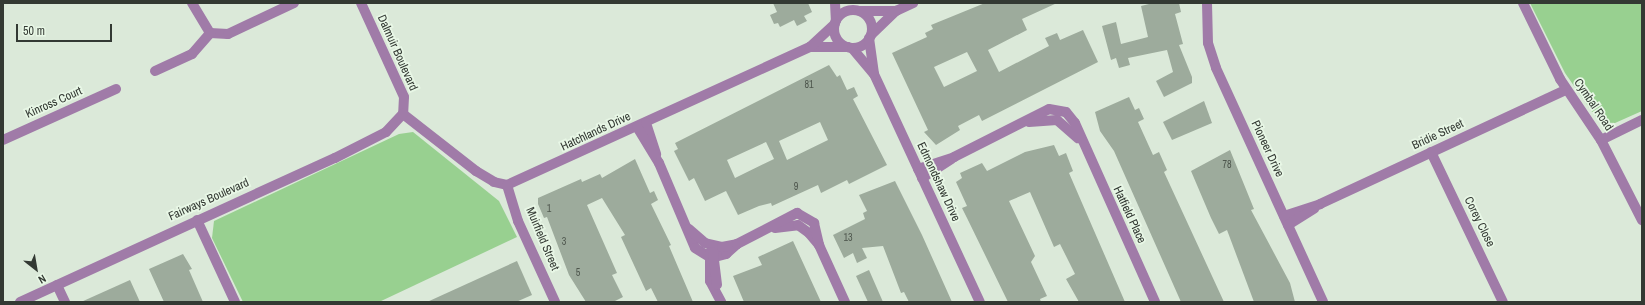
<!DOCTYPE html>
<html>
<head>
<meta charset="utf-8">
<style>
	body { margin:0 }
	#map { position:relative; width:1645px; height:305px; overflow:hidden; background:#dbe9d9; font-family:"Archivo Narrow",sans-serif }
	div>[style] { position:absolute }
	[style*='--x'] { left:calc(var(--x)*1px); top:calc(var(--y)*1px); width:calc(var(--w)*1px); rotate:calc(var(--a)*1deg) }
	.green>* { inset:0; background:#98d090 }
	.building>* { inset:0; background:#9dab9c }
	.minor>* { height:10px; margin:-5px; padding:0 5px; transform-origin:5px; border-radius:5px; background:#a07ba8 }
	.minor>.ring { margin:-5px; padding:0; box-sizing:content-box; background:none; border:10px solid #a07ba8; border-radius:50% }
	span { translate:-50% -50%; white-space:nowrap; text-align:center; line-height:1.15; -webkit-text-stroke:3.5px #e8f7e6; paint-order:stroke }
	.number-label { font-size:10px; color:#4e564d }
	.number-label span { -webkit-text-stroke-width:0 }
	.street-label { font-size:12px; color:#333933 }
	.frame { position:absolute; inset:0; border:4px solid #333933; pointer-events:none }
	.north { position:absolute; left:16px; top:249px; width:40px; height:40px; -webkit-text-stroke:3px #e8f7e6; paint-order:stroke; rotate:149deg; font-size:11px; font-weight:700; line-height:16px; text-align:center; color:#333933 }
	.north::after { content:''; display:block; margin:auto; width:14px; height:18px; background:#333933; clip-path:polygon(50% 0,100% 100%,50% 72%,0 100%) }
	.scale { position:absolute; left:16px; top:24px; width:96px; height:18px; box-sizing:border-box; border:2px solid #333933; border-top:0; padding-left:5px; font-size:12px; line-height:14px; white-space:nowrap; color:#333933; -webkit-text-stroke:3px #e8f7e6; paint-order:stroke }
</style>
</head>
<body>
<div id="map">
	<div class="green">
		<div style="clip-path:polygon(1530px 3px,1642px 3px,1642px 111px,1615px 123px,1599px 122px,1565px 73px)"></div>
		<div style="clip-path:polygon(413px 132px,499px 201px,517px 237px,379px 302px,243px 302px,212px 238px,214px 221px,399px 134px)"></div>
	</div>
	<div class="building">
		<div style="clip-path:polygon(773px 3px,808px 3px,812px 12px,804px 16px,807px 21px,797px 26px,794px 20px,780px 27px,778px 23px,774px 24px,770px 15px,777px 12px)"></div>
		<div style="clip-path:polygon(evenodd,985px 3px,1057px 3px,1022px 19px,1027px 30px,988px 50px,999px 72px,1049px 46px,1045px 38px,1057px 33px,1060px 40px,1083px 30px,1098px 62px,982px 121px,979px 115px,958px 126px,960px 130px,936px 145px,924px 132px,928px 130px,892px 53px,927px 37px,925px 33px,933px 29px,931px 25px,985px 3px,967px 52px,977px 71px,944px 87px,934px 67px,967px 52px)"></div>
		<div style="clip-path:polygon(1153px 3px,1179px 3px,1181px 12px,1175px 14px,1183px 44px,1179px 45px,1192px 77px,1192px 83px,1164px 97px,1156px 81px,1173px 72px,1167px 50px,1128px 58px,1130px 65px,1119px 68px,1116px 58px,1111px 60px,1102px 26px,1116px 22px,1121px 44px,1148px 37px,1141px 6px)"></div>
		<div style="clip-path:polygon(evenodd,829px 65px,837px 77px,840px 75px,847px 90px,854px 87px,858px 96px,853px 99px,887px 165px,849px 184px,847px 180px,821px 193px,818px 185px,772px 206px,771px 203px,759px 206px,738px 215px,726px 191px,705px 201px,694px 178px,689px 181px,674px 151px,678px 149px,675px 143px,829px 65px,820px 122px,828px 140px,787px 160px,779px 141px,820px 122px,829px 65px,766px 142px,774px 159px,735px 178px,727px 160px,766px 142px)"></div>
		<div style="clip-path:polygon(1129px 97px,1135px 110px,1139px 108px,1144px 119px,1138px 122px,1153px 155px,1159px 152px,1167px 170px,1164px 172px,1224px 302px,1181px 302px,1114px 151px,1100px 131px,1095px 112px)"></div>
		<div style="clip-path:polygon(1204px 101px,1212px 123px,1172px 140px,1163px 122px)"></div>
		<div style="clip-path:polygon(1054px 145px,1059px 156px,1066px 153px,1073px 171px,1069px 173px,1125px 302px,1079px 302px,1066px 279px,1075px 274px,1060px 244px,1054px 247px,1030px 192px,1009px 201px,1035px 256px,1031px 262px,1047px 296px,1040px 299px,1041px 302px,1008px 302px,967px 218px,962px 208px,967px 206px,956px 182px,962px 178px,960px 173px,982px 163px,987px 171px,1025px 152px)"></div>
		<div style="clip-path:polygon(1230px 150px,1254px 209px,1251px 210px,1290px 283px,1295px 302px,1254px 302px,1227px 230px,1219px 234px,1211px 218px,1191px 171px)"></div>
		<div style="clip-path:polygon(635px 159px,650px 193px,654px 191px,658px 200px,651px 204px,671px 245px,669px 246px,693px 302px,658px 302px,651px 288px,646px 291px,621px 237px,625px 235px,602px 198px,587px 205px,617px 273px,612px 275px,623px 297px,613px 302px,586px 302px,569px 275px,547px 217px,544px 218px,538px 204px,538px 198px,581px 179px,582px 182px,600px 174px,602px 178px)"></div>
		<div style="clip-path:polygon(895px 181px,922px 235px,952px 302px,909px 302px,904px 292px,901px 293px,883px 246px,862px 248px,867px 258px,857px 263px,853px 253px,844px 258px,833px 235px,865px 219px,863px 213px,867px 211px,859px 195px)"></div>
		<div style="clip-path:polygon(793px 241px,821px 302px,744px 302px,733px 276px,762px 265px,758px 257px)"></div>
		<div style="clip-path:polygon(183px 254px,192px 269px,189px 270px,203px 302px,164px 302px,149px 269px)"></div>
		<div style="clip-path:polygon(517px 261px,532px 295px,516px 302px,427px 302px)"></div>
		<div style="clip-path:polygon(869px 270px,883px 302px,868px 302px,856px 276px)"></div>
		<div style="clip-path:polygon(130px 280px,140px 302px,81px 302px)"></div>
	</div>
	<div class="minor">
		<div style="--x:192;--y:3;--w:35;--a:59"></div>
		<div style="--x:210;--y:33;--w:18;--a:3"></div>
		<div style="--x:228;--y:34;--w:73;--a:-25.2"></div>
		<div style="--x:361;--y:3;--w:103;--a:65.4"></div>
		<div style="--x:404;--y:97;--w:17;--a:93"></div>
		<div style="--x:835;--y:3;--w:18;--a:87"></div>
		<div style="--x:1207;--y:3;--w:40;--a:88.6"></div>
		<div style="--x:1208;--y:43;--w:26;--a:72"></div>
		<div style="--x:1216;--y:68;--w:257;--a:65.4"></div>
		<div style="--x:1523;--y:3;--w:85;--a:64"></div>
		<div style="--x:1560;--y:79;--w:73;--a:56.1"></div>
		<div style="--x:1601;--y:140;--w:90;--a:62.9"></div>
		<div class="ring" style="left:834px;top:10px;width:28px;height:28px"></div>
		<div style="--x:860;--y:11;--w:36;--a:0"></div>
		<div style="--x:896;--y:11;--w:19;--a:-25"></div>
		<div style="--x:871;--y:35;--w:35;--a:-44"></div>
		<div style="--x:869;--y:38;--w:36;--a:82"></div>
		<div style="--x:874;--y:74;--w:251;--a:65.1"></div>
		<div style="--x:810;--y:47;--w:38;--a:0"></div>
		<div style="--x:852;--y:48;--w:34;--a:50"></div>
		<div style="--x:155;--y:71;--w:41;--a:-24.7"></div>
		<div style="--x:192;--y:54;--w:28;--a:-49"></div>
		<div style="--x:403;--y:114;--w:93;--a:38"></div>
		<div style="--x:476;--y:171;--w:21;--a:31"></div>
		<div style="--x:494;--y:182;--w:13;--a:13"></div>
		<div style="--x:507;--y:185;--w:333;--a:-24.5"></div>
		<div style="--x:810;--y:47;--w:34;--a:-43"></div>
		<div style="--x:1029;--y:122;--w:28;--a:-4"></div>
		<div style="--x:1057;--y:120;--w:28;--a:41"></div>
		<div style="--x:646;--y:123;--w:33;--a:72"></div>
		<div style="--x:637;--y:127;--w:42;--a:58.6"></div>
		<div style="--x:659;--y:163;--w:92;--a:67"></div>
		<div style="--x:695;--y:248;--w:19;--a:32"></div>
		<div style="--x:711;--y:258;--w:16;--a:-15"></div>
		<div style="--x:726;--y:254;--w:15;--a:-42"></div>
		<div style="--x:3;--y:140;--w:124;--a:-24.3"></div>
		<div style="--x:1601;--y:140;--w:46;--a:-26"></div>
		<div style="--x:1431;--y:152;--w:166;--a:64.4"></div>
		<div style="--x:918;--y:169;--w:38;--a:-18"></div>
		<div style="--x:954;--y:157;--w:106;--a:-26.8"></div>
		<div style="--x:1049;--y:109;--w:17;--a:10"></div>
		<div style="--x:1066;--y:112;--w:14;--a:51"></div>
		<div style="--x:1075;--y:123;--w:196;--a:65.9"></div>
		<div style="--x:922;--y:178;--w:35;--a:-33"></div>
		<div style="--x:507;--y:185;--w:38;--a:73"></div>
		<div style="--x:518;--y:221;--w:89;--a:65.4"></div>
		<div style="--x:1284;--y:216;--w:38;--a:-18"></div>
		<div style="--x:1320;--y:204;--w:271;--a:-24.9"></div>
		<div style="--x:197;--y:220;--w:90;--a:65.1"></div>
		<div style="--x:1288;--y:225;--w:31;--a:-32"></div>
		<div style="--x:775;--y:228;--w:23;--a:-7"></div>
		<div style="--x:798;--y:225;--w:14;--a:36"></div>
		<div style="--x:809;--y:233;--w:16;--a:50"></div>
		<div style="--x:819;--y:245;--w:63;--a:65.5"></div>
		<div style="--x:689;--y:229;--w:21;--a:41"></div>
		<div style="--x:705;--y:243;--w:17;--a:13"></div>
		<div style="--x:722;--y:247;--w:15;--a:-11"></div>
		<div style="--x:737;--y:244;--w:68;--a:-27.3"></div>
		<div style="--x:797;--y:213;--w:20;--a:30"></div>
		<div style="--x:814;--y:223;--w:23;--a:77"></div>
		<div style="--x:710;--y:252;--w:29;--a:90"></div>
		<div style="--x:710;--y:281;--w:24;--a:62"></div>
		<div style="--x:713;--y:252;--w:33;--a:83"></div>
		<div style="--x:57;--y:285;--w:19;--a:65"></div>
		<div style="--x:20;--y:302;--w:346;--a:-24.6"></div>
		<div style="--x:335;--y:158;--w:57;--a:-27"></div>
		<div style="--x:386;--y:132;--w:25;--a:-47"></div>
	</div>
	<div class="number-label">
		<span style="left:809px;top:85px">81</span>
		<span style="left:1227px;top:165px">78</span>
		<span style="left:796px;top:187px">9</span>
		<span style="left:549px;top:209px">1</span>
		<span style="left:848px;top:238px">13</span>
		<span style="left:564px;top:242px">3</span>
		<span style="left:578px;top:273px">5</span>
	</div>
	<div class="street-label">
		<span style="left:397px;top:53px;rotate:66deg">Dalmuir Boulevard</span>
		<span style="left:54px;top:103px;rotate:-24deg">Kinross Court</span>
		<span style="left:1593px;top:105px;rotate:56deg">Cymbal Road</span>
		<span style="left:596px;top:132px;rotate:-25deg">Hatchlands Drive</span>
		<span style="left:1438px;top:135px;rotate:-25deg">Bridie Street</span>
		<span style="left:1267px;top:149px;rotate:65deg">Pioneer Drive</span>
		<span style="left:938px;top:182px;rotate:65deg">Edmondshaw Drive</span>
		<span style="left:209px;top:200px;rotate:-24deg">Fairways Boulevard</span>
		<span style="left:1129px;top:215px;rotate:65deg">Hatfield Place</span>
		<span style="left:1479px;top:222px;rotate:64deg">Corey Close</span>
		<span style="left:542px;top:239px;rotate:67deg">Muirfield Street</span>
	</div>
	<div class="frame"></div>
	<div class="north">N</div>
	<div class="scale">50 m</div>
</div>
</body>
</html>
